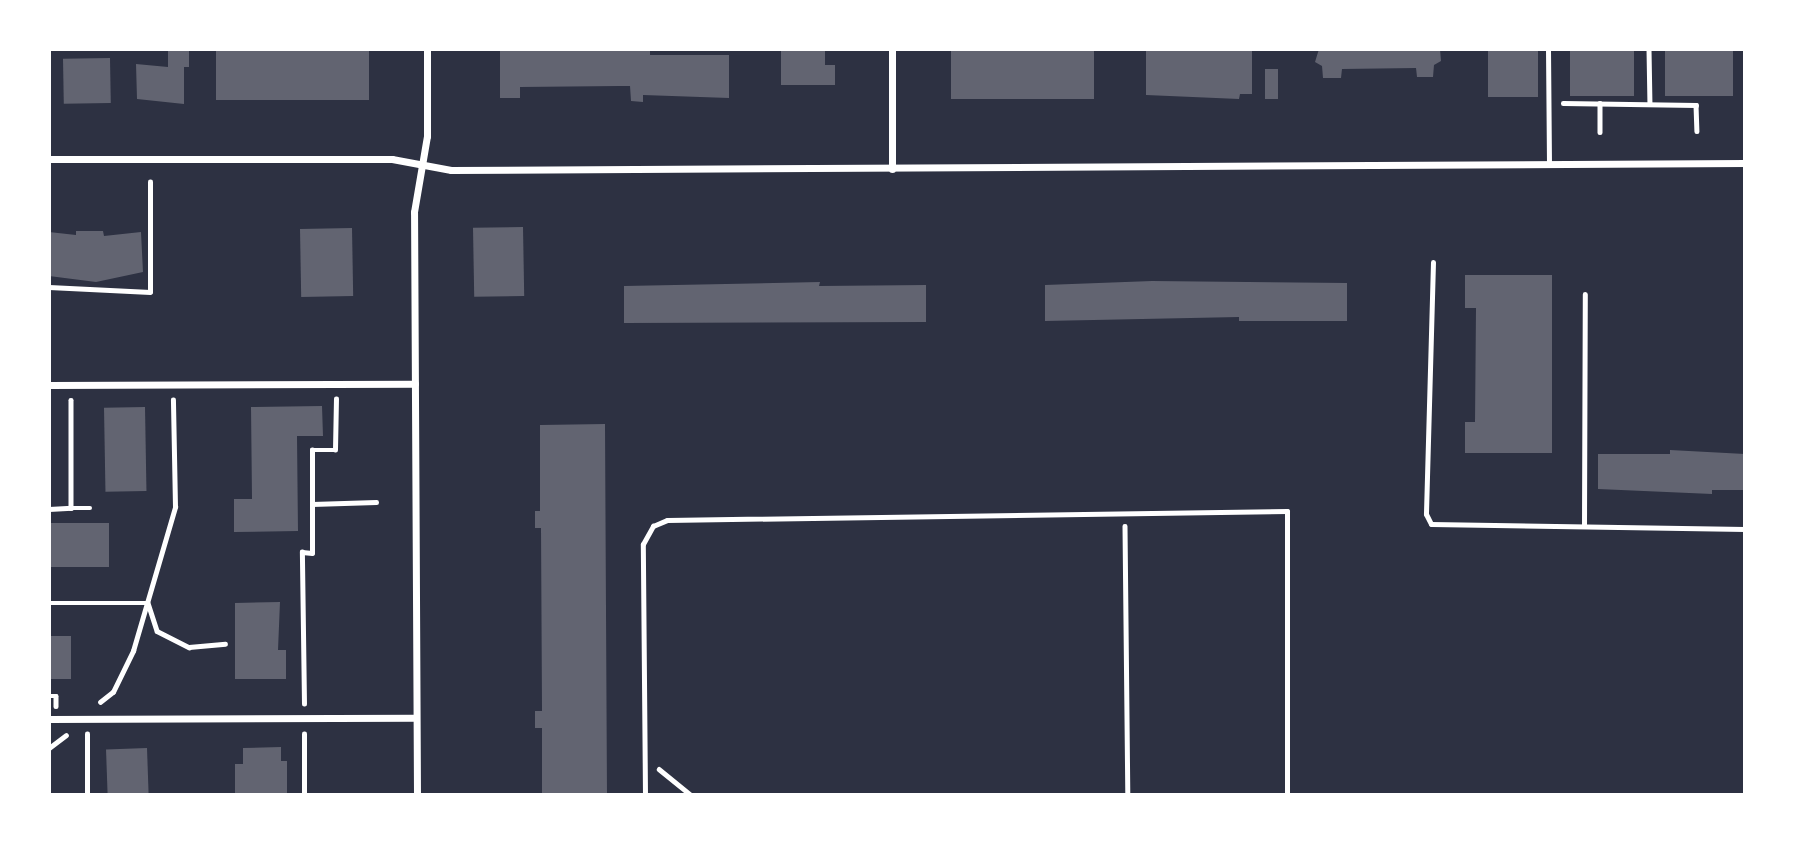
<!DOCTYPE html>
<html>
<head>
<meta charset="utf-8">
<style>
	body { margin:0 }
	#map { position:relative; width:1794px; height:844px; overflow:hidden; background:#2d3142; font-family:"Crimson Pro",serif }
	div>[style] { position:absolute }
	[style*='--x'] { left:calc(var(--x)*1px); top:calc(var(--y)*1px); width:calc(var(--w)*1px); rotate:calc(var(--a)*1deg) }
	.building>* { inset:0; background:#626471; transform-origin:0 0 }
	.path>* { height:4.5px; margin:-2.25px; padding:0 2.25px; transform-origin:2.25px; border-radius:2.25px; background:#fff }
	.service>* { height:5px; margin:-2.5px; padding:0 2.5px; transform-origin:2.5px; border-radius:2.5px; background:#fff }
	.minor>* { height:7px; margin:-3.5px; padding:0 3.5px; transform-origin:3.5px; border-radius:3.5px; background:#fff }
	span { translate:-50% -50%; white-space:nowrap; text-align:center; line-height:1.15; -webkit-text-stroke:6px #fff; paint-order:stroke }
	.frame { position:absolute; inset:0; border:51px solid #fff; pointer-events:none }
</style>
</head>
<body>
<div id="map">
	<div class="building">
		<div style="left:216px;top:49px;width:153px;height:51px"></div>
		<div style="clip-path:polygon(500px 49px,650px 49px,650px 55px,729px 55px,729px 98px,643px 95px,643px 102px,631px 101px,630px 86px,620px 86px,520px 87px,520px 98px,500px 98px)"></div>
		<div style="clip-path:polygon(781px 49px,825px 49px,825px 65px,835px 65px,835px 85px,781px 85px)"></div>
		<div style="left:951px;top:49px;width:143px;height:50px"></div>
		<div style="clip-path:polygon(1146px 49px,1252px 49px,1252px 94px,1240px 94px,1239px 99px,1146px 95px)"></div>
		<div style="clip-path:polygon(1319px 49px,1440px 49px,1441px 61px,1434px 65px,1433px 77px,1417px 77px,1416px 68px,1342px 69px,1341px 78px,1323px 78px,1322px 66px,1315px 62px)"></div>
		<div style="left:1488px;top:49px;width:50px;height:48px"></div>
		<div style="left:1570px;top:49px;width:64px;height:47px"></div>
		<div style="left:1665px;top:49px;width:68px;height:47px"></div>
		<div style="clip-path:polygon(168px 50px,189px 50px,189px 67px,184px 67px,184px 104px,137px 99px,136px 64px,168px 67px)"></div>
		<div style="left:110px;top:58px;width:45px;height:47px;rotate:89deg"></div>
		<div style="left:1278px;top:69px;width:30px;height:13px;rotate:90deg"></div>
		<div style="left:523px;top:227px;width:69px;height:50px;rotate:89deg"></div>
		<div style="left:352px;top:228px;width:68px;height:52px;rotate:89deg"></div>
		<div style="clip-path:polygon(76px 231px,103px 231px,104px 236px,141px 232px,143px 272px,96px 282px,49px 276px,49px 232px,76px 235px)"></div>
		<div style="clip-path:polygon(1465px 275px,1552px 275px,1552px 453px,1465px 453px,1465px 422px,1475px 422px,1476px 308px,1465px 308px)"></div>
		<div style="clip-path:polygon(1152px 281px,1347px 283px,1347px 321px,1239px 321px,1239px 317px,1045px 321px,1045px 285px)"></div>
		<div style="clip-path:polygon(820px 282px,819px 286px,926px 285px,926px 322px,624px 323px,624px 286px)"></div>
		<div style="clip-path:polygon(322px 406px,323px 436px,297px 436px,298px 531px,234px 532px,234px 499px,252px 499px,251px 407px)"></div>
		<div style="left:145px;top:407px;width:84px;height:41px;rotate:89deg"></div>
		<div style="clip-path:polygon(605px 424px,607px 795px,542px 795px,542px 728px,535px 728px,535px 711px,542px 711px,541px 528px,535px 528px,535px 511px,540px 511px,540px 425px)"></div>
		<div style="clip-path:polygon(1670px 450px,1745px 454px,1745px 490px,1712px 490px,1712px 494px,1598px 489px,1598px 454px,1670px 454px)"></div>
		<div style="left:109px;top:523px;width:44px;height:60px;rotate:90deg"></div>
		<div style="clip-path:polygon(280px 602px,278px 650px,286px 650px,286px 679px,235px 679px,235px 603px)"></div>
		<div style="left:49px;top:636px;width:22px;height:43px"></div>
		<div style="clip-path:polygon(281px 747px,281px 761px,287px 761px,287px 795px,235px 795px,235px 764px,243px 764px,243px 748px)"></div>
		<div style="left:147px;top:748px;width:47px;height:41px;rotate:88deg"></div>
	</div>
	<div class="path">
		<div style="--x:1649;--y:49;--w:55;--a:89"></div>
		<div style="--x:1563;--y:103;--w:133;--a:0.9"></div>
		<div style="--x:1696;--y:105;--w:26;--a:88"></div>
		<div style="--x:1600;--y:103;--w:29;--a:90"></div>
		<div style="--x:49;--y:287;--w:101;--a:2.8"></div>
		<div style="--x:150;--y:292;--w:110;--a:-90"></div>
		<div style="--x:71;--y:400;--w:108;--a:90"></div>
		<div style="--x:71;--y:508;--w:19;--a:0"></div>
		<div style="--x:312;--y:504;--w:64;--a:-1.8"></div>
		<div style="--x:49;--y:509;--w:22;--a:-3"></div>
		<div style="--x:1125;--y:526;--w:269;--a:89.4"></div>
		<div style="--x:49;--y:603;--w:99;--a:0"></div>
		<div style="--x:148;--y:603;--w:29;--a:72"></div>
		<div style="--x:157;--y:631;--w:36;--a:27"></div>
		<div style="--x:189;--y:647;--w:36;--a:-5"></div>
		<div style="--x:49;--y:696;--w:7;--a:0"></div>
		<div style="--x:56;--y:696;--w:10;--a:90"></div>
		<div style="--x:100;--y:702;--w:16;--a:-38"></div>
		<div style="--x:113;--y:692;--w:46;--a:-64"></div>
		<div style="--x:133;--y:651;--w:150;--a:-73.7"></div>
		<div style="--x:175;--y:507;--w:107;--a:-91.1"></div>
		<div style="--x:304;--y:704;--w:152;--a:-90.8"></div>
		<div style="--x:302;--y:552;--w:10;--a:6"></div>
		<div style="--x:312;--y:553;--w:103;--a:-90"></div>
		<div style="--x:312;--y:450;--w:23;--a:0"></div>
		<div style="--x:335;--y:450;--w:51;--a:-88.9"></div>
		<div style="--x:49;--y:748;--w:21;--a:-37"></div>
		<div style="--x:659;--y:769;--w:41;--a:39.1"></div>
		<div style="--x:87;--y:795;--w:61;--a:-90"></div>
		<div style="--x:304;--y:795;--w:61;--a:-90"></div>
	</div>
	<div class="service">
		<div style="--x:1548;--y:49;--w:115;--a:89.5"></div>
		<div style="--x:1433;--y:262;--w:252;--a:91.6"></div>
		<div style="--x:1426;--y:514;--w:11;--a:63"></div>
		<div style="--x:1431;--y:524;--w:314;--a:0.9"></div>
		<div style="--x:1584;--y:526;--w:232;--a:-89.8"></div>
		<div style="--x:645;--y:795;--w:251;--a:-90.5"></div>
		<div style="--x:643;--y:544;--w:21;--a:-61"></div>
		<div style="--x:653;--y:526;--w:15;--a:-23"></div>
		<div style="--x:667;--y:520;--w:620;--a:-0.83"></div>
		<div style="--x:1287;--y:511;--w:284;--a:90"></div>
	</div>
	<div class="minor">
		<div style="--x:892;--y:49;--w:120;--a:90"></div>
		<div style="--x:49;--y:159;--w:343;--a:0"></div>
		<div style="--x:392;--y:159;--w:60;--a:10.6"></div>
		<div style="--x:451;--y:170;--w:1294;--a:-0.31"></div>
		<div style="--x:49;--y:385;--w:366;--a:-0.2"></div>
		<div style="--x:49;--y:719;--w:367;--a:-0.2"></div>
		<div style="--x:417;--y:795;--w:583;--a:-90.29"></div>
		<div style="--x:414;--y:212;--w:77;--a:-80.3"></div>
		<div style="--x:427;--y:136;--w:87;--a:-90"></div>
	</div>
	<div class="frame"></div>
</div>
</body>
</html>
